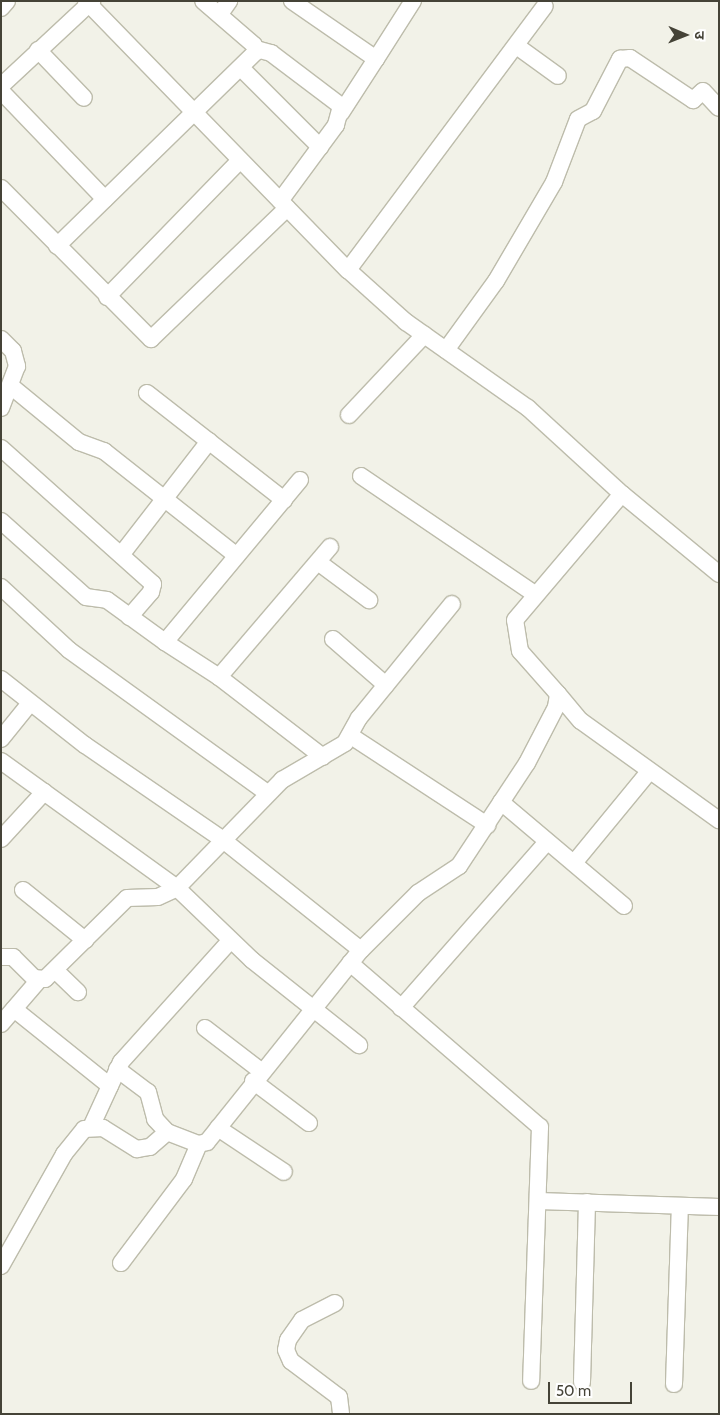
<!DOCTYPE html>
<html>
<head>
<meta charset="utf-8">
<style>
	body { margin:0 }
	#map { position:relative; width:720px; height:1415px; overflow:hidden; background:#f2f2e8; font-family:Cabin,"Noto Sans Devanagari",sans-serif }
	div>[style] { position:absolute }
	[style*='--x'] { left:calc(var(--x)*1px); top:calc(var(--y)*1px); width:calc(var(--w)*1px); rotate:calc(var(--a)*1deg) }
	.roads { filter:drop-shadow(1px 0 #bdbcab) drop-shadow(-1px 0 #bdbcab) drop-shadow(0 1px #bdbcab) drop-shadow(0 -1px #bdbcab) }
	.minor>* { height:16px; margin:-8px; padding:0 8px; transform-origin:8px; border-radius:8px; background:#fff }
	span { translate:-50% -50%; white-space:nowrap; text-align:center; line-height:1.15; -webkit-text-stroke:5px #fff; paint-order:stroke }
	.frame { position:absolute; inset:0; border:2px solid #454337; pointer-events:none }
	.north { position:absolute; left:660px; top:10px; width:50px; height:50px; -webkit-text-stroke:4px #fff; paint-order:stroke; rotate:91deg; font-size:14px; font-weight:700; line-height:20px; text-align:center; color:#454337 }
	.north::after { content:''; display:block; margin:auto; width:18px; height:22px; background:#454337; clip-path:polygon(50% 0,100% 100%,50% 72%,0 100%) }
	.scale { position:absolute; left:548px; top:1382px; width:84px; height:22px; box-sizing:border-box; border:2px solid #454337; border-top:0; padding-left:6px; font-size:15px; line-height:18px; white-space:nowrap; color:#454337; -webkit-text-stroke:4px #fff; paint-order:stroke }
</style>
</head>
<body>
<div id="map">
	<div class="roads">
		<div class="minor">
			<div style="--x:86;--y:1;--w:376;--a:45.8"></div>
			<div style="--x:348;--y:270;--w:78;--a:41.9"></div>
			<div style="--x:406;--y:322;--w:149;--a:35.2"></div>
			<div style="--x:528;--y:408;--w:127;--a:42.5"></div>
			<div style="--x:292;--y:1;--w:102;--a:34.6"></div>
			<div style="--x:376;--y:59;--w:69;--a:-57.5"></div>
			<div style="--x:1;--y:8;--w:9;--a:-49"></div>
			<div style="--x:220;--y:14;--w:16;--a:-55"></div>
			<div style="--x:518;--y:47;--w:49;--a:35.9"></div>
			<div style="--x:256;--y:49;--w:16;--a:15"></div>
			<div style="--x:271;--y:53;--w:88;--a:37.1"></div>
			<div style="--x:341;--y:106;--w:20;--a:105"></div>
			<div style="--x:336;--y:125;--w:94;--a:126.4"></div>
			<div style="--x:38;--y:50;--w:66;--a:46.2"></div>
			<div style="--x:241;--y:68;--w:112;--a:45"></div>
			<div style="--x:1;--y:86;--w:125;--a:-43"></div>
			<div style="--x:1;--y:91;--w:150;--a:46.1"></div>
			<div style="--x:341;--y:113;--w:64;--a:-57.1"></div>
			<div style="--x:1;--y:188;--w:213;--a:45.2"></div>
			<div style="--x:151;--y:339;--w:189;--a:-43.9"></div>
			<div style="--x:57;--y:246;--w:278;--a:-44.3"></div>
			<div style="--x:256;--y:52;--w:7;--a:-106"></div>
			<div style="--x:254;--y:45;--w:67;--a:-139.2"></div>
			<div style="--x:348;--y:270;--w:329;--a:-53.3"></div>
			<div style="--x:107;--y:297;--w:191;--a:-45.8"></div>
			<div style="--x:1;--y:339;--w:17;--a:45"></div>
			<div style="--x:13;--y:351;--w:16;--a:75"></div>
			<div style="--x:17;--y:366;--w:45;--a:110.9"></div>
			<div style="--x:446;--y:350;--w:85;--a:-54.1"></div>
			<div style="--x:496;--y:281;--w:115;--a:-59.6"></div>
			<div style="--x:554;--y:182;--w:67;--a:-69.1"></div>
			<div style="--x:578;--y:119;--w:17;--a:-28"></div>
			<div style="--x:593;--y:111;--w:59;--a:-62.6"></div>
			<div style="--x:620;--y:59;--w:10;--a:-6"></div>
			<div style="--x:630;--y:58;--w:76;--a:33.7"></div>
			<div style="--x:693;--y:100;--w:13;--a:-42"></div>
			<div style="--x:703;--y:91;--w:23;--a:47"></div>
			<div style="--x:12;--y:387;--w:87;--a:39.4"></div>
			<div style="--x:79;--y:442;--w:27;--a:20"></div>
			<div style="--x:104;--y:451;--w:169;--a:38.3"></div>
			<div style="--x:147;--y:393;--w:174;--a:38"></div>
			<div style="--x:349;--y:415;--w:110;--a:-46.8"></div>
			<div style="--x:1;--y:448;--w:204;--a:41.8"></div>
			<div style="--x:153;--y:584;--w:8;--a:104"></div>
			<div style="--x:151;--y:592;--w:33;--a:131"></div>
			<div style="--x:361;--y:476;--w:208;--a:34.2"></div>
			<div style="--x:300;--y:480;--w:211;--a:129.8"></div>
			<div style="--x:165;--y:642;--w:64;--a:32.9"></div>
			<div style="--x:219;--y:677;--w:131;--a:37.6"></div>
			<div style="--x:1;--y:521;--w:114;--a:41.8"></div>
			<div style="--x:86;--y:597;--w:21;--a:8"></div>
			<div style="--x:107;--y:600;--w:72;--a:35.9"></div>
			<div style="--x:121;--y:555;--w:144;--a:-52.3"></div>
			<div style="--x:318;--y:562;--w:64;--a:36.7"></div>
			<div style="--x:1;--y:587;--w:93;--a:42.8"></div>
			<div style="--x:69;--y:650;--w:244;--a:35.8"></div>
			<div style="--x:333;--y:639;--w:70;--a:41"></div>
			<div style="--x:219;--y:677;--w:171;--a:-49.5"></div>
			<div style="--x:1;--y:679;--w:107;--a:38.2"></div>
			<div style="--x:85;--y:745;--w:168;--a:34.5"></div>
			<div style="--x:223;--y:840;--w:176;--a:38.6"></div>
			<div style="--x:558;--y:694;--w:35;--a:50"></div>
			<div style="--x:581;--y:721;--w:170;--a:35.7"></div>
			<div style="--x:351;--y:736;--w:163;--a:33.2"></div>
			<div style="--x:1;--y:739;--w:46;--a:-51.1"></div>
			<div style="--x:1;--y:761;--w:217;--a:35.8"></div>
			<div style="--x:177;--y:888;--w:104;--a:43.8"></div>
			<div style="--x:252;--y:960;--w:137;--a:38.5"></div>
			<div style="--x:501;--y:802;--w:161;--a:40.2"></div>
			<div style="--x:1;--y:839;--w:64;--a:-47.5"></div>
			<div style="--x:574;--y:863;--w:117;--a:-50.6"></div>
			<div style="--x:23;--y:890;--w:80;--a:38.9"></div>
			<div style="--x:1;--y:957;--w:12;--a:0"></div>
			<div style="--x:13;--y:957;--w:30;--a:45"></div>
			<div style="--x:34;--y:978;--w:11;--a:5"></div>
			<div style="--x:45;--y:979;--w:115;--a:-44.6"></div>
			<div style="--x:127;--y:898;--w:31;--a:-2"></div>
			<div style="--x:158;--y:897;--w:21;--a:-25"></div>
			<div style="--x:177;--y:888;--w:151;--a:-45.8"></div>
			<div style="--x:282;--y:780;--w:73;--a:-30.4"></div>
			<div style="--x:345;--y:743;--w:29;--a:-61"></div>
			<div style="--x:359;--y:718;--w:147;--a:-50.8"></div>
			<div style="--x:350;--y:963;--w:251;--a:40.8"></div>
			<div style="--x:540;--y:1127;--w:254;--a:92"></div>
			<div style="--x:55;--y:970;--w:32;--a:44"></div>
			<div style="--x:401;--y:1008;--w:221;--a:-48.7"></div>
			<div style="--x:14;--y:1009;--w:123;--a:38.7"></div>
			<div style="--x:1;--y:1024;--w:58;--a:-49.2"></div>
			<div style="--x:205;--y:1028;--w:71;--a:37.5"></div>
			<div style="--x:117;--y:1069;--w:39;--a:37"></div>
			<div style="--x:148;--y:1092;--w:28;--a:75"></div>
			<div style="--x:155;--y:1119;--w:18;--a:47"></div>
			<div style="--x:253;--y:1081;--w:70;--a:36.9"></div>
			<div style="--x:92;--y:1125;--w:69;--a:-65.3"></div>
			<div style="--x:121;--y:1062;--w:163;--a:-48"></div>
			<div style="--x:218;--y:1128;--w:79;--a:33.7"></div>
			<div style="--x:539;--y:1201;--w:180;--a:1.9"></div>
			<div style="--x:121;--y:1263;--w:105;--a:-53.1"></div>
			<div style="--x:184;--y:1179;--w:38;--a:-67"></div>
			<div style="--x:1;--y:1266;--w:129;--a:-60.6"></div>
			<div style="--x:64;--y:1154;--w:32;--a:-51"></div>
			<div style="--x:84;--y:1129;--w:19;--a:-3"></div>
			<div style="--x:103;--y:1128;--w:40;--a:32"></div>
			<div style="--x:137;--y:1149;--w:13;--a:-9"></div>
			<div style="--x:150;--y:1147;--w:23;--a:-41"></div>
			<div style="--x:167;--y:1132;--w:34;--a:21"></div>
			<div style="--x:199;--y:1144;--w:8;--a:-14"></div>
			<div style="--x:207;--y:1142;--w:246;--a:-51.3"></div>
			<div style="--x:361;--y:950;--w:81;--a:-45"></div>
			<div style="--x:418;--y:893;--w:49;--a:-33.4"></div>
			<div style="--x:459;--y:866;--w:123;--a:-56.6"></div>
			<div style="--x:527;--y:763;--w:63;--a:-62.6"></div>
			<div style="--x:556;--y:707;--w:13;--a:-81"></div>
			<div style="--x:558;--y:694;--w:57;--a:-131.5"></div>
			<div style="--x:520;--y:651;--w:31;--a:-99"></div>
			<div style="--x:515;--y:620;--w:165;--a:-49.7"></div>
			<div style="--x:622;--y:494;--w:126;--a:39.5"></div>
			<div style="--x:335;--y:1303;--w:37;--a:153"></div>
			<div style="--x:302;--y:1320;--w:24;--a:125"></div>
			<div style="--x:288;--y:1340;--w:10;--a:101"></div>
			<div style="--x:286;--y:1350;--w:12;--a:66"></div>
			<div style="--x:291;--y:1361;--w:60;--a:36.9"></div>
			<div style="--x:339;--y:1397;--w:17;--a:83"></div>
			<div style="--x:582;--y:1382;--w:180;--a:-88.4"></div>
			<div style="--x:674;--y:1384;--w:177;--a:-88.1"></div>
		</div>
	</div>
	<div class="frame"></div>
	<div class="north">उ</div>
	<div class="scale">50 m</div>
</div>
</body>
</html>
